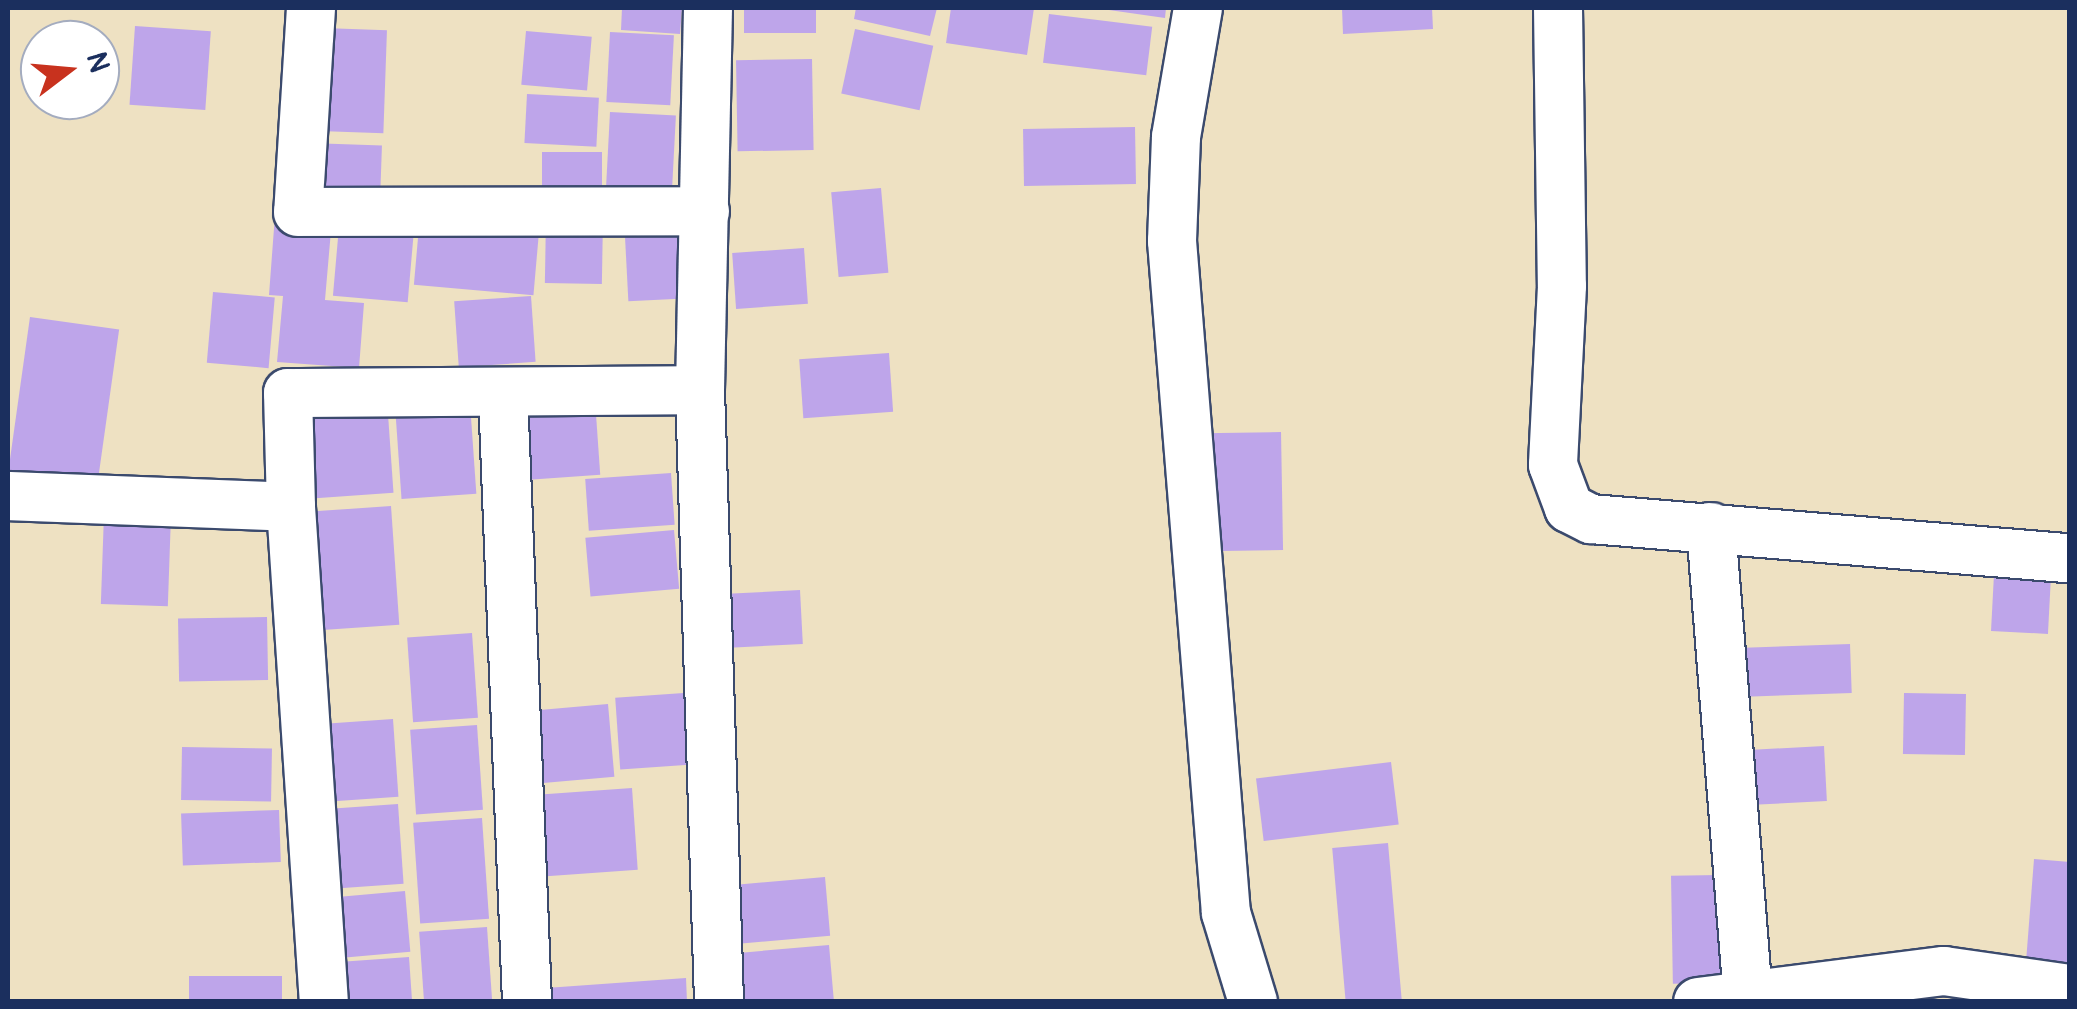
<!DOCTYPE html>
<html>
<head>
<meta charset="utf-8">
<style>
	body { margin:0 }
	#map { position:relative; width:2077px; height:1009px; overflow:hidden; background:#eee1c2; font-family:Pangolin,sans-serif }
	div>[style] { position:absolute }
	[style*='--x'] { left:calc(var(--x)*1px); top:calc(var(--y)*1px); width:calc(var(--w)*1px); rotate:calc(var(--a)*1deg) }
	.building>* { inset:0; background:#bea5ea; transform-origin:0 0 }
	.roads { filter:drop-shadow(2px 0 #3b4a6d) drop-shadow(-2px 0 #3b4a6d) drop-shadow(0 2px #3b4a6d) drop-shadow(0 -2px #3b4a6d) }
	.street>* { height:48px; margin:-24px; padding:0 24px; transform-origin:24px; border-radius:24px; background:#fff }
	span { translate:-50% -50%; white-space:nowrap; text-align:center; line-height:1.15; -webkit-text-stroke:9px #fff; paint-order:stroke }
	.frame { position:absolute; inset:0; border:10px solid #1b2f5e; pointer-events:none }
	.north { position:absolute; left:20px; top:20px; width:100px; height:100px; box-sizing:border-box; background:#fff; border:2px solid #a4acbf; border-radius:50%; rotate:74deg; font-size:28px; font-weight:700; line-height:40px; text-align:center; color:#1b2f5e }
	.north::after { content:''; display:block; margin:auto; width:35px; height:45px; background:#c8321e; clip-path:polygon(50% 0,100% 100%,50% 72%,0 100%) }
</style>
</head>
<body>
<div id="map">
	<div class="building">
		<div style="clip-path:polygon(622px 8px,682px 8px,680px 34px,621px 30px)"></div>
		<div style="left:744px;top:8px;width:72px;height:25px"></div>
		<div style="clip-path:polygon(856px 8px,937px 8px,930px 36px,854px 19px)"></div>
		<div style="clip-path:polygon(951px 8px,1034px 8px,1027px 55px,946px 43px)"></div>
		<div style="clip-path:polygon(1095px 8px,1166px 8px,1165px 18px)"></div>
		<div style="clip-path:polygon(1342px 8px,1432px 8px,1433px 29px,1343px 34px)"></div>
		<div style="left:1049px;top:14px;width:104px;height:49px;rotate:7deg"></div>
		<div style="left:135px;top:26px;width:76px;height:79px;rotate:4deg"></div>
		<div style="left:323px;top:28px;width:64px;height:103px;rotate:2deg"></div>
		<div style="left:855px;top:29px;width:80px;height:66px;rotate:12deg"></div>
		<div style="left:526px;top:31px;width:66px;height:54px;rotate:5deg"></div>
		<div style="left:610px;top:32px;width:64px;height:70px;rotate:3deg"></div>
		<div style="left:812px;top:59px;width:91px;height:76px;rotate:89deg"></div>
		<div style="left:527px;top:94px;width:72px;height:49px;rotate:3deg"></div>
		<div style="left:610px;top:112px;width:66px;height:83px;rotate:3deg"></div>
		<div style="left:1135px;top:127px;width:57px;height:112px;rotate:89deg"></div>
		<div style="left:309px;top:143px;width:73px;height:57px;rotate:2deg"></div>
		<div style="left:602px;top:152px;width:52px;height:60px;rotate:90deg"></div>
		<div style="left:881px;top:188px;width:85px;height:50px;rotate:85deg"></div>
		<div style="clip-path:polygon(275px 215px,332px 219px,325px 300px,364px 303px,359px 368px,277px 362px,283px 296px,269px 295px)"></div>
		<div style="left:340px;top:215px;width:75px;height:81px;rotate:5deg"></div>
		<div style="left:420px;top:215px;width:120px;height:70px;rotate:5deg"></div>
		<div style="left:690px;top:216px;width:82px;height:66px;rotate:87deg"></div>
		<div style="left:546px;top:218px;width:57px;height:65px;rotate:1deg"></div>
		<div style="left:804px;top:248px;width:56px;height:72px;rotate:86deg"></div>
		<div style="left:213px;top:292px;width:62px;height:71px;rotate:5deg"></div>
		<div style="left:531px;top:296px;width:66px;height:77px;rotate:86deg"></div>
		<div style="left:30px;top:317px;width:90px;height:168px;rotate:8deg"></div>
		<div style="left:889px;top:353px;width:59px;height:90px;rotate:86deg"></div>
		<div style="left:387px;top:400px;width:93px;height:89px;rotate:86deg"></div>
		<div style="left:595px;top:400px;width:75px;height:82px;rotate:86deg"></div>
		<div style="left:470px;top:403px;width:91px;height:75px;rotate:86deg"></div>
		<div style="left:1281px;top:432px;width:118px;height:78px;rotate:89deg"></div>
		<div style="left:671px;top:473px;width:52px;height:86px;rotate:86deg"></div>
		<div style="left:391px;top:506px;width:119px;height:77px;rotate:86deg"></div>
		<div style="left:104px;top:514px;width:67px;height:90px;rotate:2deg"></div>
		<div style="left:674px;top:530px;width:59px;height:89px;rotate:85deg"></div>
		<div style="left:1995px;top:555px;width:57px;height:76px;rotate:3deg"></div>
		<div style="left:800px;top:590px;width:54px;height:83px;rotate:87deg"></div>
		<div style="left:267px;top:617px;width:63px;height:89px;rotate:89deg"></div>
		<div style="left:472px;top:633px;width:85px;height:65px;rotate:86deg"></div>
		<div style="left:1850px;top:644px;width:49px;height:120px;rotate:88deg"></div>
		<div style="left:698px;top:692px;width:72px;height:83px;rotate:86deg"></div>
		<div style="left:1904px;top:693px;width:62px;height:61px;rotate:1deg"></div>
		<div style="left:608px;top:704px;width:73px;height:80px;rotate:85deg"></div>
		<div style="left:393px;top:719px;width:78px;height:79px;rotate:86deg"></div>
		<div style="left:477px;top:725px;width:85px;height:67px;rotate:86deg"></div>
		<div style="left:1824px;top:746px;width:55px;height:89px;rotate:87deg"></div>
		<div style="left:182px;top:747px;width:90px;height:53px;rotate:1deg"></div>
		<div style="left:1391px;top:762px;width:63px;height:136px;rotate:83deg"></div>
		<div style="left:632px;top:788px;width:82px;height:95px;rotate:86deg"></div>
		<div style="left:398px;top:804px;width:80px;height:82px;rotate:86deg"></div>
		<div style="left:279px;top:810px;width:52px;height:98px;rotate:88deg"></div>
		<div style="left:482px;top:818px;width:101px;height:69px;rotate:86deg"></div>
		<div style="left:1388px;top:843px;width:160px;height:56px;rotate:85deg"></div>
		<div style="clip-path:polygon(2034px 859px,2070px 862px,2070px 966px,2026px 962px)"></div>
		<div style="left:1719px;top:875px;width:108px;height:48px;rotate:89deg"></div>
		<div style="left:825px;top:877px;width:59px;height:103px;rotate:85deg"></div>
		<div style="left:405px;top:891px;width:61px;height:82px;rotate:85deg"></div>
		<div style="left:487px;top:927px;width:75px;height:68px;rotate:86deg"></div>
		<div style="left:829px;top:945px;width:57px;height:99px;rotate:85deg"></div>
		<div style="left:409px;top:957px;width:45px;height:74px;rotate:86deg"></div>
		<div style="left:282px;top:976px;width:26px;height:93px;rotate:90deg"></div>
		<div style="clip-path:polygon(686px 978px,687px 1002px,533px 1002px,532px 989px)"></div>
	</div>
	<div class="roads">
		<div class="street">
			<div style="--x:311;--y:8;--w:204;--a:93.6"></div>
			<div style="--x:298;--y:212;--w:407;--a:-0.1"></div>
			<div style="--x:1198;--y:8;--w:131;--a:99.7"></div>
			<div style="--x:1176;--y:137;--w:104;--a:92.2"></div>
			<div style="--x:1172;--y:241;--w:674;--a:85.41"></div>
			<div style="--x:1226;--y:913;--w:93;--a:73.1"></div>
			<div style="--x:1558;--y:8;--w:278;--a:89.2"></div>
			<div style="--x:1562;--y:286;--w:179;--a:92.9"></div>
			<div style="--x:1553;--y:465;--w:46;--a:69.6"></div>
			<div style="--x:1569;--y:508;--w:25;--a:27"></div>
			<div style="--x:1591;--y:519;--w:481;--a:4.7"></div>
			<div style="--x:700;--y:390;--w:382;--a:-88.8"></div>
			<div style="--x:503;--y:394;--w:608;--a:87.74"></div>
			<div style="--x:8;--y:496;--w:283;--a:2.2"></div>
			<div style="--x:291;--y:507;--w:496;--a:86.2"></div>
			<div style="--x:291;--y:507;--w:114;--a:-91.5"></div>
			<div style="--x:288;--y:393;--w:412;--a:-0.4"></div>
			<div style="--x:700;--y:390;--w:612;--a:88.22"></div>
			<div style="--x:1711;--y:527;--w:469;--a:85.5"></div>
			<div style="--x:1698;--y:1002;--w:248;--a:-7.2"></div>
			<div style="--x:1944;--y:971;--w:127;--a:8.1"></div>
		</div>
	</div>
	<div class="frame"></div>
	<div class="north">N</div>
</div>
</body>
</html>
